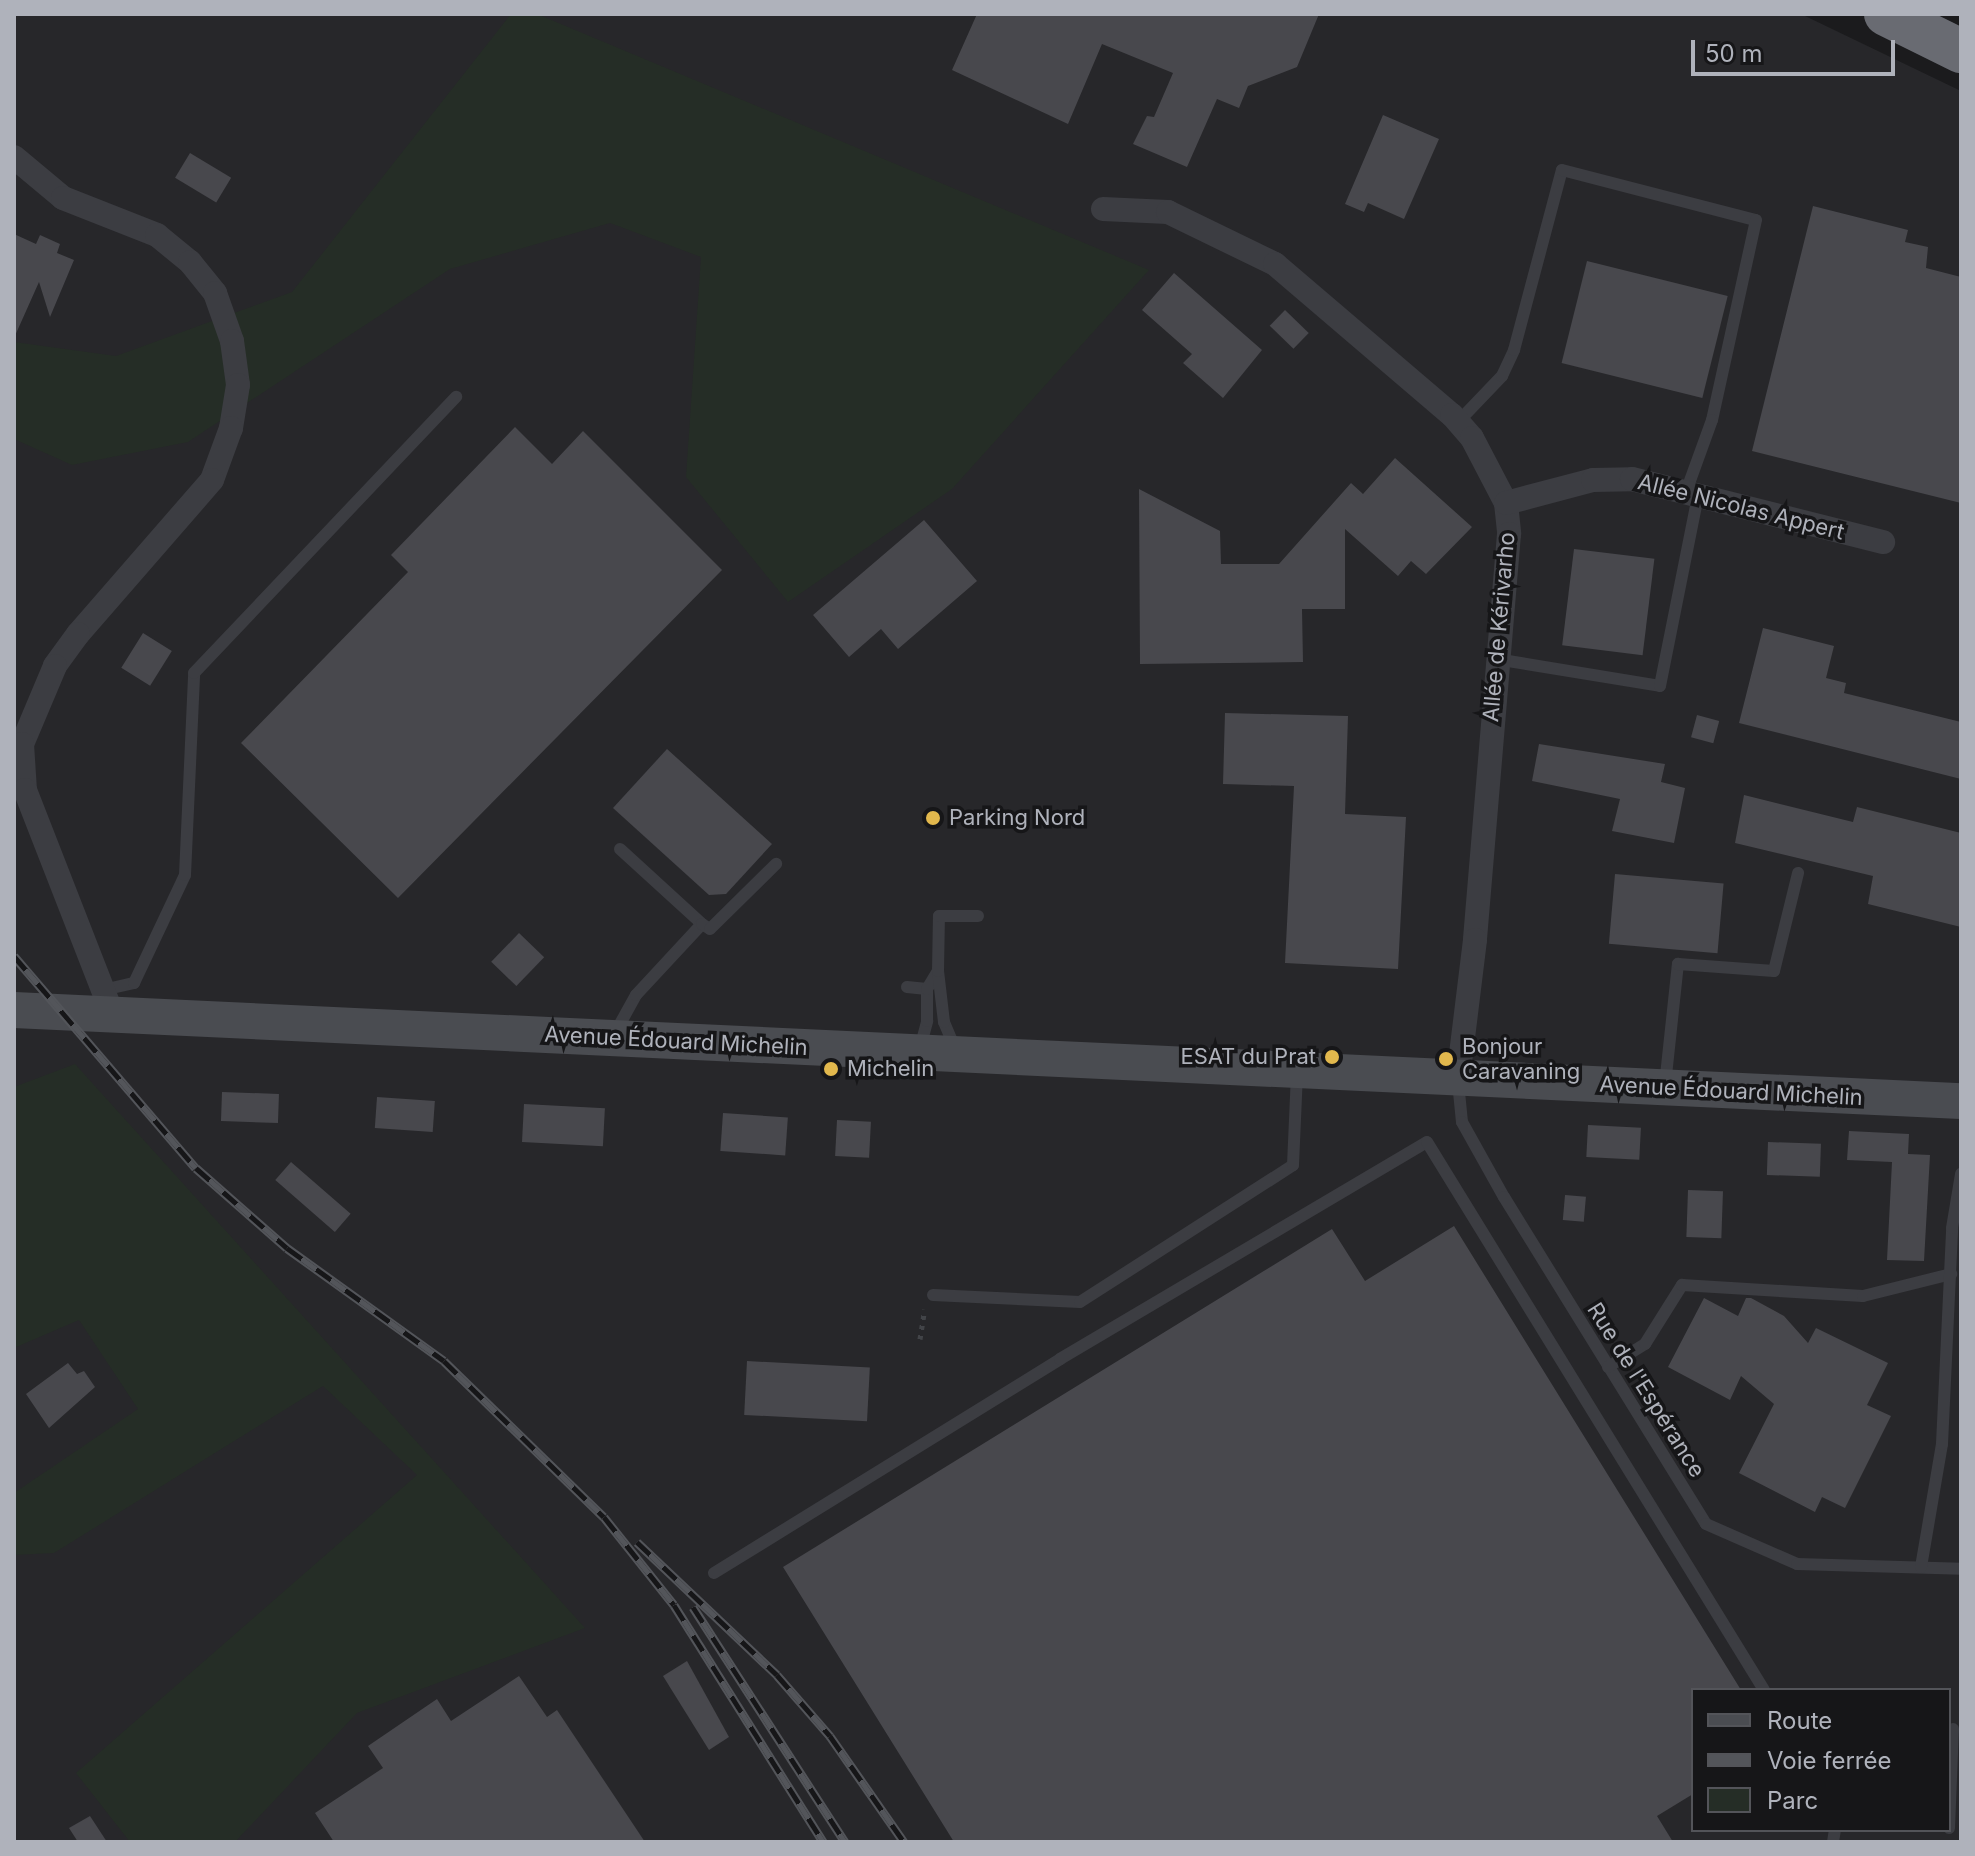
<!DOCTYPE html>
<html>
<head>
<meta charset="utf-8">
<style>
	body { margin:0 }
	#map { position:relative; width:1975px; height:1856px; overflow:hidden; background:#1b1b1d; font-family:Inter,sans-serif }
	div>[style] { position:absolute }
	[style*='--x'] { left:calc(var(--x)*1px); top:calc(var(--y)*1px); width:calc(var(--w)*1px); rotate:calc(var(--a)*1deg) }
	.built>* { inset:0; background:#27272a }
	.green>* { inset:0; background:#252d26 }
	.building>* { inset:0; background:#48484d; transform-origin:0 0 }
	.path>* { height:5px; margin-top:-2.5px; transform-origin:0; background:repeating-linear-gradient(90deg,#424448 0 4px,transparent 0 10px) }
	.lane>* { height:12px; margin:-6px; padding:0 6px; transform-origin:6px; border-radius:6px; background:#3c3d42 }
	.street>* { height:24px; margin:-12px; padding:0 12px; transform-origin:12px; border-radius:12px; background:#3c3d42 }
	.secondary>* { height:36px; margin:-18px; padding:0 18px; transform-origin:18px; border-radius:18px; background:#4a4c51 }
	.highway>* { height:44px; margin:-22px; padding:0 22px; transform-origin:22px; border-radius:22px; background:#696b72 }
	.rail>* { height:9px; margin-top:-4.5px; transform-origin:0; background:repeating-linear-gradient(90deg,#161618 0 18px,#53555a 0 36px); box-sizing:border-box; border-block:2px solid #53555a }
	.dots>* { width:22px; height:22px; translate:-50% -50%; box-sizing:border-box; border:4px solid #161618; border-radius:50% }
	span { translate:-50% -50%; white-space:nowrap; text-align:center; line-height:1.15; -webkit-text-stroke:7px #161618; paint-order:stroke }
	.street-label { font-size:22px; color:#afb2bb }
	.poi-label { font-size:22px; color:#afb2bb }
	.left { translate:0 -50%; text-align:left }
	.right { translate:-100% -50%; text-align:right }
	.frame { position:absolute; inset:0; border:16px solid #afb2bb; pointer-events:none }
	.legend { position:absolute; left:1691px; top:1688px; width:260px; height:144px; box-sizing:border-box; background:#161618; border:2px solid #535459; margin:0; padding:10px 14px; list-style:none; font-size:24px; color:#afb2bb }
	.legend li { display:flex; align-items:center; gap:16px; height:40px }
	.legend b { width:40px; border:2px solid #535459 }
	.scale { position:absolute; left:1691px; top:40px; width:204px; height:36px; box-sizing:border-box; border:4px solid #afb2bb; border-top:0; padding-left:10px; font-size:24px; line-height:28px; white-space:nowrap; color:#afb2bb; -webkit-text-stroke:6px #161618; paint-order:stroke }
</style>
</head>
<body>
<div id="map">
	<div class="built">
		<div style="clip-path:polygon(evenodd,14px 14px,1801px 14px,1961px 91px,1961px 1842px,14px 1842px,14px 14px,1693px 1690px,1949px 1690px,1949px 1830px,1693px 1830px,1693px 1690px)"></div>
	</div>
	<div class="green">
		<div style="clip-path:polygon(511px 14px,537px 14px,1149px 270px,952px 489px,788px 602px,686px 477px,701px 257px,610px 223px,450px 269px,188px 442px,72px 465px,14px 439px,14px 342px,116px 356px,292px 292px)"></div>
		<div style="clip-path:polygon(75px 1064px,585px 1628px,357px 1713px,235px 1842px,130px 1842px,76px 1773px,417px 1475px,323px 1386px,54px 1553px,14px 1555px,14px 1493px,138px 1409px,79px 1320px,14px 1348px,14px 1087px)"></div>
	</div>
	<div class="building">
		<div style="clip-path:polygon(977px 14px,1319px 14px,1297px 67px,1248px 86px,1239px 108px,1217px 99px,1187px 167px,1133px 144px,1147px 116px,1154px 117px,1173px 73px,1102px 44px,1068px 124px,952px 70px)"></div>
		<div style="clip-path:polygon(1383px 115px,1439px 139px,1404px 219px,1368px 203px,1364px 212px,1345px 204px)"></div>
		<div style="left:190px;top:153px;width:48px;height:29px;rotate:31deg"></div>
		<div style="clip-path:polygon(1813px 206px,1908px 230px,1905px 242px,1928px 247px,1926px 268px,1961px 277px,1961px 503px,1752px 451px)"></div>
		<div style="clip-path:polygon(14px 234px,36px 244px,40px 235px,60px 244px,57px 253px,74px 260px,50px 317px,39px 282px,14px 338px)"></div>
		<div style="left:1587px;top:261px;width:145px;height:105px;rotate:14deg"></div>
		<div style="clip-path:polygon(1174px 273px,1262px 350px,1223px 398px,1183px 363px,1192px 354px,1142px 310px)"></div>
		<div style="left:1285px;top:310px;width:33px;height:22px;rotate:44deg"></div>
		<div style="clip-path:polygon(515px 427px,552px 464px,583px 431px,722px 570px,398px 898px,241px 743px,408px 572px,391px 555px)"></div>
		<div style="clip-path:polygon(1395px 458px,1472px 527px,1426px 574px,1411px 561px,1398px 576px,1345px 529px,1345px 609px,1302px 609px,1303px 662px,1140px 664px,1139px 489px,1220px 531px,1221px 564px,1279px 564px,1351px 483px,1363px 494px)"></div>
		<div style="clip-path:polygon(924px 520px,977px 581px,898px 649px,881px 629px,849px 657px,813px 615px)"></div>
		<div style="left:1574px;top:549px;width:81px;height:97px;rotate:7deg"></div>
		<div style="clip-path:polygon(1763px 628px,1834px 646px,1826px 678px,1846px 683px,1844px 693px,1961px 722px,1961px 779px,1739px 723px)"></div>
		<div style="left:143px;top:633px;width:34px;height:41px;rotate:32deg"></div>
		<div style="clip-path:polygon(1225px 713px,1348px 716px,1345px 814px,1406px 817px,1398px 969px,1285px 963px,1294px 786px,1223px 784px)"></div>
		<div style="left:1697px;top:715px;width:23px;height:23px;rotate:15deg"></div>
		<div style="clip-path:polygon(1539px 744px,1665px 764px,1661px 782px,1685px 788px,1674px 843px,1612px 831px,1620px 799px,1532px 781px)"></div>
		<div style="clip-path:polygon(667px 749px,772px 844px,726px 894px,709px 895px,613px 808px)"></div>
		<div style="clip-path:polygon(1744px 795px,1853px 822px,1857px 807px,1961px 833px,1961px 927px,1868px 904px,1873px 876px,1735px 843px)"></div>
		<div style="left:1615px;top:874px;width:109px;height:70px;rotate:5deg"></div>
		<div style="left:519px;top:933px;width:35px;height:40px;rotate:44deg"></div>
		<div style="left:222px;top:1092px;width:57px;height:29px;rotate:2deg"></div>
		<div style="left:377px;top:1097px;width:58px;height:31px;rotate:4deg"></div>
		<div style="left:524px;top:1104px;width:81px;height:38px;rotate:3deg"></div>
		<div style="left:723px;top:1113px;width:65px;height:38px;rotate:4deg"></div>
		<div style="left:837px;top:1120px;width:34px;height:36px;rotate:3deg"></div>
		<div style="left:1588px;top:1125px;width:53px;height:32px;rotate:3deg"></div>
		<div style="clip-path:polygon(1849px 1131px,1909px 1134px,1908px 1154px,1930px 1155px,1924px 1261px,1887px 1260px,1892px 1162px,1847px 1160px)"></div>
		<div style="left:1768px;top:1142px;width:53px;height:33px;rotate:2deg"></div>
		<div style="left:291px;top:1162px;width:79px;height:24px;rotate:41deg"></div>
		<div style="left:1688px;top:1190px;width:35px;height:47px;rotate:2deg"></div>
		<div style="left:1565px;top:1195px;width:21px;height:25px;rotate:5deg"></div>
		<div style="clip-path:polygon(1454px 1226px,1741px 1690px,1693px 1690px,1693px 1794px,1657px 1816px,1673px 1842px,954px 1842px,783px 1567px,1332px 1229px,1365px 1281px)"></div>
		<div style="clip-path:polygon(1704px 1298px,1738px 1316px,1746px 1298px,1751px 1298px,1784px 1316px,1808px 1343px,1816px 1328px,1888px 1363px,1867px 1405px,1891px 1416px,1845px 1508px,1822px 1497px,1815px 1512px,1739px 1473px,1774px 1404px,1741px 1376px,1730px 1400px,1668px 1367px)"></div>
		<div style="left:747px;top:1361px;width:123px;height:54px;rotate:3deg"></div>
		<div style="clip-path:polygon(68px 1363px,77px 1374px,84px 1371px,95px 1387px,49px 1428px,26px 1394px)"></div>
		<div style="clip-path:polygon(687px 1661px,729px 1737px,709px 1750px,663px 1676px)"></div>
		<div style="clip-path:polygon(519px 1676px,547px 1717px,557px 1710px,645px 1842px,334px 1842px,315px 1813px,383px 1768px,368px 1746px,437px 1699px,451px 1721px)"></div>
		<div style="clip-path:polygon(90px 1816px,107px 1842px,78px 1842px,69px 1828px)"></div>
	</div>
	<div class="path">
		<div style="--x:920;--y:1339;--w:30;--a:-81"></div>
	</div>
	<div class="lane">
		<div style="--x:1458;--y:422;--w:64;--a:-46.3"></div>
		<div style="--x:1502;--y:376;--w:29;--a:-65"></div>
		<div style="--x:1514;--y:350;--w:186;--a:-75.1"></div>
		<div style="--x:1562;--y:170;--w:200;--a:14.5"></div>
		<div style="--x:1756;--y:220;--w:205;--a:102.4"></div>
		<div style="--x:1712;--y:420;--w:77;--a:109.9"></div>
		<div style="--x:1496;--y:659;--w:166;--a:9.3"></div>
		<div style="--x:1660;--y:686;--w:195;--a:-78.7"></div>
		<div style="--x:620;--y:849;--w:111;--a:42.4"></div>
		<div style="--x:907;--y:987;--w:20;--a:6"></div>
		<div style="--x:103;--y:990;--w:32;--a:-13"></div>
		<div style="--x:134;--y:983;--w:119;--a:-64.7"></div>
		<div style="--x:185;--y:875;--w:202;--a:-87.4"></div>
		<div style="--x:194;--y:673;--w:381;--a:-46.5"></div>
		<div style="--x:615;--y:1033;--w:43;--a:-61.1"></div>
		<div style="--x:636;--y:995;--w:97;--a:-47.1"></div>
		<div style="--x:702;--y:924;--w:9;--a:32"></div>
		<div style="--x:710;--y:929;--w:93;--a:-44.6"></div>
		<div style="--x:920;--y:1048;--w:28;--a:-75"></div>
		<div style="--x:927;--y:1021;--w:32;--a:-90"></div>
		<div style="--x:927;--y:989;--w:21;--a:-59"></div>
		<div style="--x:955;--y:1048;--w:28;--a:-113"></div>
		<div style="--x:944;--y:1022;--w:51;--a:-96.7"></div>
		<div style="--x:938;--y:971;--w:55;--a:-89"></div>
		<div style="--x:939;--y:916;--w:39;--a:0"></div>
		<div style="--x:1458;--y:1082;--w:40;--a:84.3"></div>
		<div style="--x:1462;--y:1122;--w:86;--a:60.8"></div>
		<div style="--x:1504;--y:1197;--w:384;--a:58.3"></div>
		<div style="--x:1706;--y:1524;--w:99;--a:23.7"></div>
		<div style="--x:1797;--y:1564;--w:164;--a:1.7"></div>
		<div style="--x:1665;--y:1085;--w:122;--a:-83.9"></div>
		<div style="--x:1678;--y:964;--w:96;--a:4.2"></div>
		<div style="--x:1774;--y:971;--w:101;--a:-76.2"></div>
		<div style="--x:933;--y:1295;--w:147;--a:2.7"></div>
		<div style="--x:1080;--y:1302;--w:253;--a:-32.7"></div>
		<div style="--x:1293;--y:1165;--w:92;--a:-87.5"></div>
		<div style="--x:1608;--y:1367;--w:44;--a:-31.9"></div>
		<div style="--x:1645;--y:1344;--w:70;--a:-57.9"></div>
		<div style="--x:1682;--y:1285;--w:181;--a:3.5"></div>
		<div style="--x:1863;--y:1296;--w:91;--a:-14"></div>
		<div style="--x:1921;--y:1567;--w:125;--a:-80.3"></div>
		<div style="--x:1942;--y:1444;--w:216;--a:-87.3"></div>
		<div style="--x:1952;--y:1228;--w:55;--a:-80.5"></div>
		<div style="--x:714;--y:1573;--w:407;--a:-31.7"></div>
		<div style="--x:1060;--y:1359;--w:426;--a:-30.6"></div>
		<div style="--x:1427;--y:1142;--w:643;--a:58.41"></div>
		<div style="--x:1949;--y:1828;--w:99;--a:-87.7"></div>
		<div style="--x:1833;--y:1842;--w:12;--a:-81"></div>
	</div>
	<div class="street">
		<div style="--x:14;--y:157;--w:64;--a:39.9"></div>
		<div style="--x:63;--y:198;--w:101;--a:21.5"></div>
		<div style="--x:157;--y:235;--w:43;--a:39.3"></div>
		<div style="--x:190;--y:262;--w:40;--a:51"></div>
		<div style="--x:215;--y:293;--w:51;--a:70.5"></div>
		<div style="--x:232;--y:341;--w:44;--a:82.2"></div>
		<div style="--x:238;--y:385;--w:44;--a:99.2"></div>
		<div style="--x:231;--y:428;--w:55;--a:110.1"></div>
		<div style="--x:212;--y:480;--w:204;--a:131"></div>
		<div style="--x:78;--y:634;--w:39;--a:126"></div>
		<div style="--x:55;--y:666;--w:85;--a:112.9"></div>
		<div style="--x:22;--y:744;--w:46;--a:86.3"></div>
		<div style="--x:25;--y:790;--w:239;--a:68.7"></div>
		<div style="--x:1103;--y:209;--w:65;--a:2.6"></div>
		<div style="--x:1168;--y:212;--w:119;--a:25.9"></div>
		<div style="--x:1275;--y:264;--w:233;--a:40.5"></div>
		<div style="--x:1452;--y:415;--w:30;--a:49"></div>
		<div style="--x:1472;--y:438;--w:73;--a:62.4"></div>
		<div style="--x:1506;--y:503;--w:31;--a:84"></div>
		<div style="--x:1509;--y:534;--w:407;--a:94.8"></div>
		<div style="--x:1475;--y:940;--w:139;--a:97"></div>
		<div style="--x:1506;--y:503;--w:90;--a:-14.8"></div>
		<div style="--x:1593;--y:480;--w:39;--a:-1"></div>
		<div style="--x:1632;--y:479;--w:259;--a:14.1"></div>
	</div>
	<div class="secondary">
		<div style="--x:14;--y:1010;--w:1949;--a:2.68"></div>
	</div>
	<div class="highway">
		<div style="--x:1886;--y:14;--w:84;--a:26.3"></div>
	</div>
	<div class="rail">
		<div style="--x:14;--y:956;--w:279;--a:49.4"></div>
		<div style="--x:196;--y:1168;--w:121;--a:41.3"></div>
		<div style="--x:287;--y:1248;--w:193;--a:35.7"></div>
		<div style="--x:444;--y:1361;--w:223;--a:44.3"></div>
		<div style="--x:604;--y:1517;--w:112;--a:51.5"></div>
		<div style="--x:674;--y:1605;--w:280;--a:57.8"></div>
		<div style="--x:637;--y:1542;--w:193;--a:43.5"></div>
		<div style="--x:777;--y:1675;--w:81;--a:49"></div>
		<div style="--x:830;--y:1736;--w:129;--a:55.1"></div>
		<div style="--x:693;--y:1607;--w:280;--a:57.1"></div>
	</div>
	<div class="dots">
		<div style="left:933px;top:818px;background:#e2b84d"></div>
		<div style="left:1332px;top:1057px;background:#e2b84d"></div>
		<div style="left:1446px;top:1059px;background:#e2b84d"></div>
		<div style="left:831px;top:1069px;background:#e2b84d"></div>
	</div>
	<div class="street-label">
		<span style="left:1741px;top:507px;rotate:14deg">Allée Nicolas Appert</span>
		<span style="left:1499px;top:627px;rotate:-85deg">Allée de Kérivarho</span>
		<span style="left:676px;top:1041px;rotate:3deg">Avenue Édouard Michelin</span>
		<span style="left:1731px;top:1091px;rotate:3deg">Avenue Édouard Michelin</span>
		<span style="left:1646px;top:1390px;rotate:58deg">Rue de l'Espérance</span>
	</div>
	<div class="poi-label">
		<span class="left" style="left:949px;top:818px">Parking Nord</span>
		<span class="left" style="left:1462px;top:1059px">Bonjour<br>Caravaning</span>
		<span class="right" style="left:1316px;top:1057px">ESAT du Prat</span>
		<span class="left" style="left:847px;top:1069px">Michelin</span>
	</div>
	<div class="frame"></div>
	<ul class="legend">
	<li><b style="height:10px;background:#4a4c51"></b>Route</li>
	<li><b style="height:10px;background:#53555a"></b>Voie ferrée</li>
	<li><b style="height:22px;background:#252d26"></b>Parc</li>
	</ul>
	<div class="scale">50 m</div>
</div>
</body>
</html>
